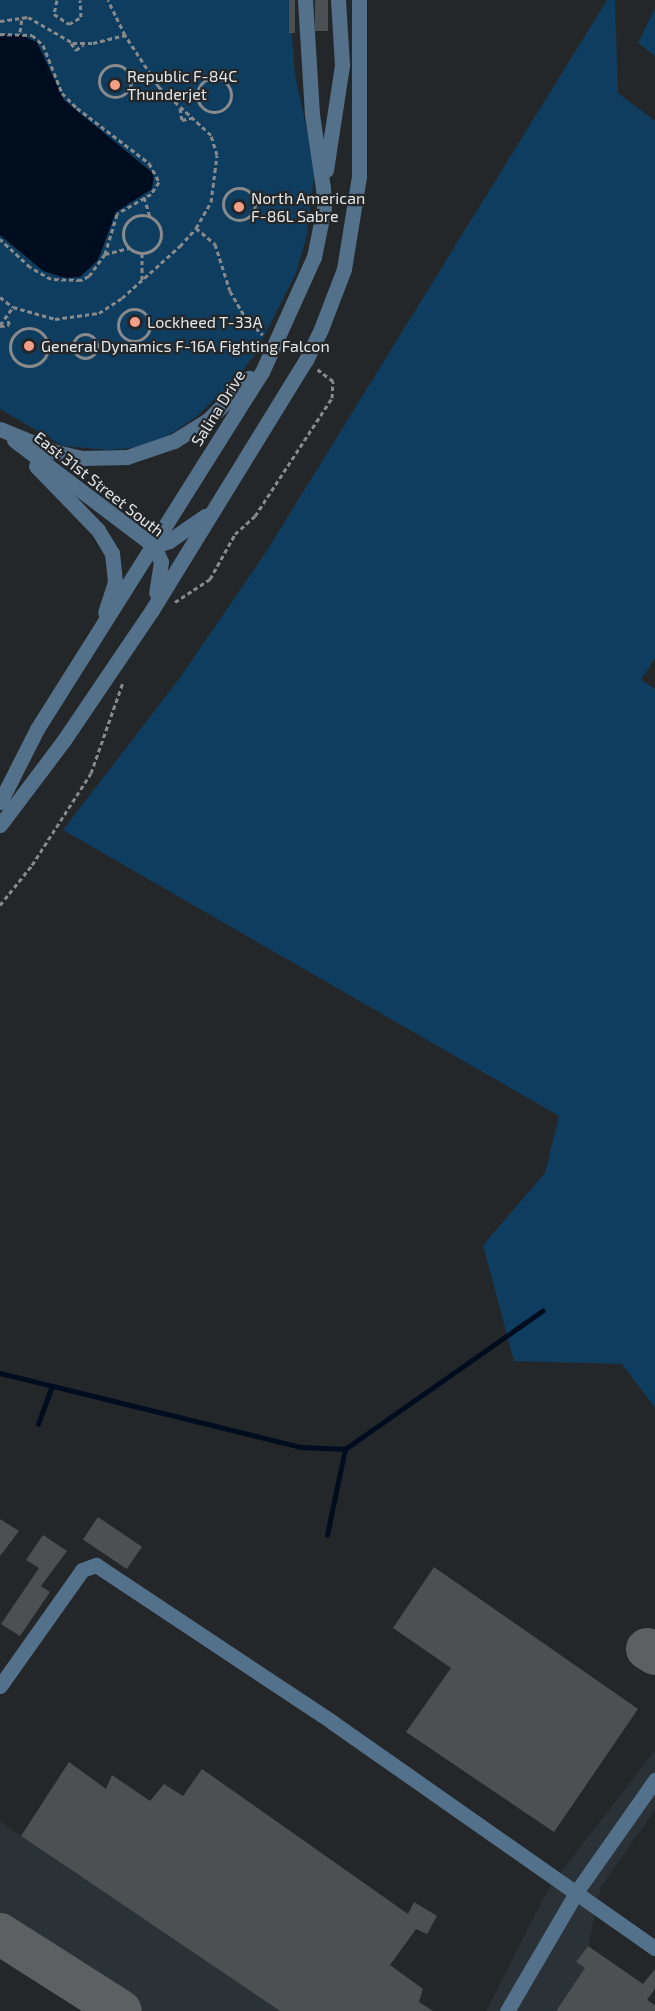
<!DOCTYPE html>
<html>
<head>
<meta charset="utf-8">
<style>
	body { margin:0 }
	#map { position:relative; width:655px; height:2011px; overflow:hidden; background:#242729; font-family:"Exo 2",sans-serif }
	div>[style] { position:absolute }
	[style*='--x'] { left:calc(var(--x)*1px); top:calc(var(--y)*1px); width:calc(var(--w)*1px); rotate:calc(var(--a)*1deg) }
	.built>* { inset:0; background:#2a3137 }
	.green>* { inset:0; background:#0f3d60 }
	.water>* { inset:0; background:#000d1f }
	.stream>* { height:4.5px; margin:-2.25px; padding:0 2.25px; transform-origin:2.25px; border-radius:2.25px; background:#000d1f }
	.taxiway>* { height:42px; margin:-21px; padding:0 21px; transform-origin:21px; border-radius:21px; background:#5d6062 }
	.building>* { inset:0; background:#4d5052; transform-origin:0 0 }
	.path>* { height:3px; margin-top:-1.5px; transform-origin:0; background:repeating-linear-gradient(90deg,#888a8c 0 4.5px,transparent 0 7.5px) }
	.path>.ring { margin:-1.5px; padding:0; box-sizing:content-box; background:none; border:3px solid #888a8c; border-radius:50% }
	.minor>* { height:15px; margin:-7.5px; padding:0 7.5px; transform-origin:7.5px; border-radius:7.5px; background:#54718c }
	.dots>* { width:16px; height:16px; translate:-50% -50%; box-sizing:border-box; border:3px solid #242729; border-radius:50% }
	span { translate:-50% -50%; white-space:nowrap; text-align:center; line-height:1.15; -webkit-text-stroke:4.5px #242729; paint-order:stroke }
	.poi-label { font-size:16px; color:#e4e6e7 }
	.left { translate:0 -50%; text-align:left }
	.street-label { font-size:16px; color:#e4e6e7 }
</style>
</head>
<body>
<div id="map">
	<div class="built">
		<div style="clip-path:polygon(648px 1637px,655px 1637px,655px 1675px,634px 1656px,641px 1640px)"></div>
		<div style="clip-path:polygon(655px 1750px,655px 1810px,601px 1887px,588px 1946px,576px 1962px,585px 1968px,556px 2011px,486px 2011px,549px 1888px)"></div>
		<div style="clip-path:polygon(0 1821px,69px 1869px,280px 2011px,85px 2011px,0 1956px)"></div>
	</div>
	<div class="green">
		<div style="clip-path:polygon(0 0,289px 0,295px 74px,315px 169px,307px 235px,296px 273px,255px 354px,237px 378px,196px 417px,168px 436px,139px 447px,111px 450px,63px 446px,0 409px)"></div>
		<div style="clip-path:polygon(607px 0,615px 0,618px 93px,655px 121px,655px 658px,641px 680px,655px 689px,655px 1408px,622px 1364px,514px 1361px,483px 1245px,545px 1173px,559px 1116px,63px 830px,179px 679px,266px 552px)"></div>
		<div style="clip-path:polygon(655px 8px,655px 56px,638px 43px)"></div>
	</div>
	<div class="water">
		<div style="clip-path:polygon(7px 35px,21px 35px,37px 42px,64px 100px,154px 174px,152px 189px,116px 212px,98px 260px,80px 277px,65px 278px,43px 271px,0 235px,0 37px)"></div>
	</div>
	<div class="stream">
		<div style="--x:0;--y:1373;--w:310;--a:13.8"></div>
		<div style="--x:301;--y:1447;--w:44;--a:2.6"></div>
		<div style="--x:345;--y:1449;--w:241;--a:-35"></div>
		<div style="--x:38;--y:1424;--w:40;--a:-69.8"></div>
		<div style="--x:327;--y:1535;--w:88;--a:-78.2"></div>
	</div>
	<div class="taxiway">
		<div style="--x:647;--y:1649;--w:9;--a:32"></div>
		<div style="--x:0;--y:1934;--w:143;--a:32.5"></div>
	</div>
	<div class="building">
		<div style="left:289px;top:0;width:6px;height:33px"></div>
		<div style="left:315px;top:0;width:13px;height:31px"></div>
		<div style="left:98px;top:1517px;width:53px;height:27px;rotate:34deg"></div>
		<div style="clip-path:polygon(0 1519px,19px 1531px,0 1556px)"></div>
		<div style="clip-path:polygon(43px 1535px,67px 1551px,41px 1586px,50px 1592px,20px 1636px,1px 1624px,39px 1568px,26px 1560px)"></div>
		<div style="clip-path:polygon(434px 1567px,638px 1709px,554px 1832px,406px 1732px,451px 1668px,393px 1628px)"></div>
		<div style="clip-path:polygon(69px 1762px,106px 1789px,112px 1775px,150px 1801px,164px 1784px,183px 1796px,202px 1769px,408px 1914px,414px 1902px,437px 1916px,427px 1934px,416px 1929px,390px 1965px,423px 1989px,419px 2002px,433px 2011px,280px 2011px,21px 1836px)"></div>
		<div style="clip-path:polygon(588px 1946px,643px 1984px,655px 1969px,655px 1989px,647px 2000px,655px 2005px,655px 2011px,556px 2011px,585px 1968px,576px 1962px)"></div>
	</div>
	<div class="path">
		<div style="--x:57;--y:0;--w:14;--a:102"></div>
		<div style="--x:54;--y:14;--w:18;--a:34"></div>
		<div style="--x:69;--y:24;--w:14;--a:-30"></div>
		<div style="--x:81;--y:17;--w:17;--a:-93"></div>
		<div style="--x:0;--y:21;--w:28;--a:-8"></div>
		<div style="--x:28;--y:17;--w:52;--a:30"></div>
		<div style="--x:73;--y:43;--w:20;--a:0"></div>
		<div style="--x:93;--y:43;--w:33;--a:-14"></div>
		<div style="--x:20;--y:32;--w:15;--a:-82"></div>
		<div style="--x:0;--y:34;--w:32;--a:2"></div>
		<div style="--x:32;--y:35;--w:15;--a:42"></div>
		<div style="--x:43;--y:45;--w:52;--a:68.4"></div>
		<div style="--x:62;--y:93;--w:21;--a:45"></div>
		<div style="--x:77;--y:108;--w:91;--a:37.4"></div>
		<div style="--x:149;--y:163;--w:21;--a:62"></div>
		<div style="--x:159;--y:182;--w:14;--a:124"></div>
		<div style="--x:151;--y:194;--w:39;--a:150"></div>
		<div style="--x:117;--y:214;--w:42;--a:106.7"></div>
		<div style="--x:105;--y:254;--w:27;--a:126"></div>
		<div style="--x:89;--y:276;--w:9;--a:153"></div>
		<div style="--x:81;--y:280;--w:30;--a:-178"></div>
		<div style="--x:51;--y:279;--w:24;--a:-150"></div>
		<div style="--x:30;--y:267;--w:41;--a:-137"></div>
		<div style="--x:71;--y:43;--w:9;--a:54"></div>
		<div style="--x:76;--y:50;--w:9;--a:-36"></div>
		<div class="ring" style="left:99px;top:65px;width:29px;height:29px"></div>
		<div class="ring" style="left:197px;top:78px;width:31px;height:31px"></div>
		<div style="--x:180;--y:108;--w:12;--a:81"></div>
		<div style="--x:182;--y:120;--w:10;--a:-11"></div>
		<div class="ring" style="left:223px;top:188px;width:29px;height:29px"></div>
		<div style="--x:144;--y:197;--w:21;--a:73"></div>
		<div class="ring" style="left:123px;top:215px;width:35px;height:35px"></div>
		<div style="--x:196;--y:228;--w:25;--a:40"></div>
		<div style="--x:215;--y:244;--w:49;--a:72.3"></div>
		<div style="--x:230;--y:291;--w:30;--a:60"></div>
		<div style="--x:245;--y:317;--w:25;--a:45"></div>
		<div style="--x:142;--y:253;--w:28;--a:90"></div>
		<div style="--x:105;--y:254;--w:25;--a:-14"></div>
		<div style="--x:0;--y:297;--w:16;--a:38"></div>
		<div style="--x:13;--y:307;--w:44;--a:15.9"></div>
		<div style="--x:55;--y:319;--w:44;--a:-7.8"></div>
		<div style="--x:99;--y:313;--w:27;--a:-33"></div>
		<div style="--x:122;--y:298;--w:78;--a:-41.9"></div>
		<div style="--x:180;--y:246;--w:24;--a:-48"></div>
		<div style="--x:196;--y:228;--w:30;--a:-60"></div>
		<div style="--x:211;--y:202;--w:47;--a:-82.7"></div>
		<div style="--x:217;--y:155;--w:21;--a:-107"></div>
		<div style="--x:211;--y:135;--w:71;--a:-137.3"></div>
		<div style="--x:159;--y:87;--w:62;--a:-123.2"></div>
		<div style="--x:125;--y:35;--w:39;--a:-116"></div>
		<div class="ring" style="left:118px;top:309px;width:29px;height:29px"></div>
		<div style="--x:0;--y:325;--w:22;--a:-54"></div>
		<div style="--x:0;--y:326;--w:9;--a:-6"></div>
		<div style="--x:9;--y:325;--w:8;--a:-97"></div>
		<div class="ring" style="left:10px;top:328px;width:35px;height:35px"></div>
		<div class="ring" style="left:73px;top:334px;width:21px;height:21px"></div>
		<div style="--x:175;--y:602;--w:42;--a:-33.3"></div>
		<div style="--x:210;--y:579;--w:51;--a:-60.9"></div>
		<div style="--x:235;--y:534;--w:27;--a:-42"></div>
		<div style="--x:255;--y:516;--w:141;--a:-56.9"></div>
		<div style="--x:332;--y:398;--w:17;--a:-87"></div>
		<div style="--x:333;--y:381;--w:20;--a:-143"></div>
		<div style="--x:0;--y:905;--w:51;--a:-51.3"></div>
		<div style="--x:32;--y:865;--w:109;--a:-57.3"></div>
		<div style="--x:91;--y:773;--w:96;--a:-70.6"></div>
	</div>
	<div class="minor">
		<div style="--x:326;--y:170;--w:106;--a:-81.3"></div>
		<div style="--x:342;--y:65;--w:65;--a:-93.5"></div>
		<div style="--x:0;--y:429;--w:61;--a:22.3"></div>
		<div style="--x:56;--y:452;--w:28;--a:13"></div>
		<div style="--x:83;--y:458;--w:44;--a:-1.3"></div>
		<div style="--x:127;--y:457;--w:50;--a:-18.8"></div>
		<div style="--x:174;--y:441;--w:40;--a:-32"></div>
		<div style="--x:208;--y:420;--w:59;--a:-45.7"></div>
		<div style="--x:14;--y:440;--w:176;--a:37.1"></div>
		<div style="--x:154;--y:546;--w:17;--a:66"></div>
		<div style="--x:161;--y:562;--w:31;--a:99"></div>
		<div style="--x:36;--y:466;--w:89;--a:45.9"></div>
		<div style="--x:98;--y:530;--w:27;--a:59"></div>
		<div style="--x:112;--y:553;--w:29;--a:84"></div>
		<div style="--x:115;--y:582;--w:32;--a:108"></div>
		<div style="--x:154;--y:546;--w:16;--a:-18"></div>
		<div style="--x:169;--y:541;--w:44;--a:-34.8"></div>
		<div style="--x:0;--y:802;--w:82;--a:-63.1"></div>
		<div style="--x:37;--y:729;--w:422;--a:-57.8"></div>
		<div style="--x:262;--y:372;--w:126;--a:-65.7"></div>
		<div style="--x:314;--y:257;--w:50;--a:-78.5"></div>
		<div style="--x:324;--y:208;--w:20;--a:-93"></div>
		<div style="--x:323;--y:188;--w:75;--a:-98.5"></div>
		<div style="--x:312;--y:114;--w:114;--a:-93.5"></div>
		<div style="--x:0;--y:825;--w:106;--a:-53"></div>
		<div style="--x:64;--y:740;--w:157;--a:-55.9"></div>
		<div style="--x:152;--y:610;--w:294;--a:-58.4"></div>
		<div style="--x:306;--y:360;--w:34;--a:-64"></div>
		<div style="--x:321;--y:329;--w:64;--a:-69"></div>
		<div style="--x:344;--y:269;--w:94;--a:-80.8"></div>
		<div style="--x:359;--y:176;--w:176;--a:-90"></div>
		<div style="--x:0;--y:1686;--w:142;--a:-54.7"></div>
		<div style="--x:82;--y:1570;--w:15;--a:-20"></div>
		<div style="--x:96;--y:1565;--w:283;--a:33.6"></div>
		<div style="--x:332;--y:1722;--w:394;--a:35"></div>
		<div style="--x:507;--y:2011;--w:139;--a:-59.7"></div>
		<div style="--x:577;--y:1891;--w:136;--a:-54.9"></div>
	</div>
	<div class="dots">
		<div style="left:115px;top:85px;background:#f49e87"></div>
		<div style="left:239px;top:207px;background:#f49e87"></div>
		<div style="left:135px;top:322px;background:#f49e87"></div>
		<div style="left:29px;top:346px;background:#f49e87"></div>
	</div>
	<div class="poi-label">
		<span class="left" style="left:127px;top:85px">Republic F-84C<br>Thunderjet</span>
		<span class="left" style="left:251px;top:207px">North American<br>F-86L Sabre</span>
		<span class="left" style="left:147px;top:322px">Lockheed T-33A</span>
		<span class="left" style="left:41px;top:346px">General Dynamics F-16A Fighting Falcon</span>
	</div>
	<div class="street-label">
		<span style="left:218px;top:408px;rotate:-58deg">Salina Drive</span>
		<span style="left:99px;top:484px;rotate:38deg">East 31st Street South</span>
	</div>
</div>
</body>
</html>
